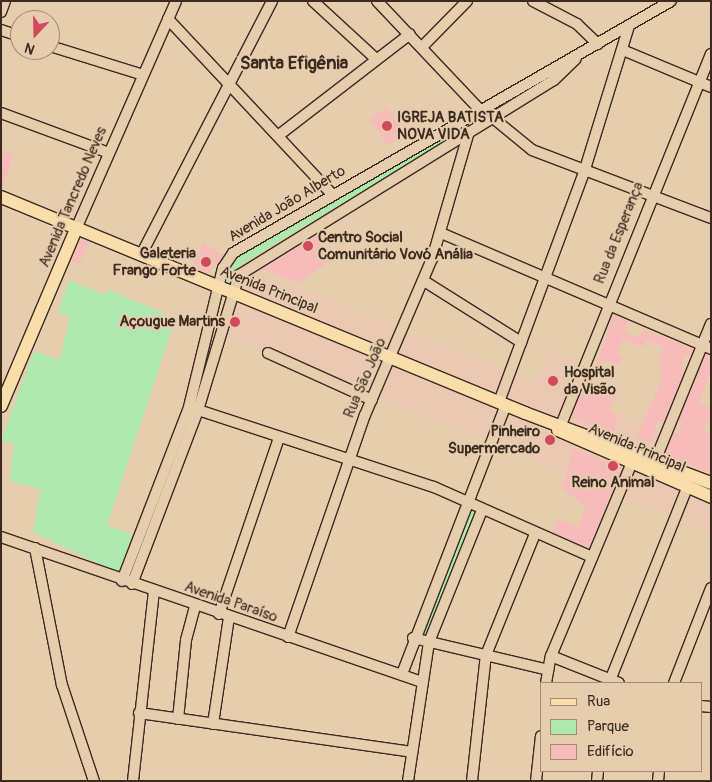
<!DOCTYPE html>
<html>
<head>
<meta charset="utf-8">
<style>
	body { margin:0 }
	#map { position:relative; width:712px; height:782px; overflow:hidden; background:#e6cdae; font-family:Pangolin,sans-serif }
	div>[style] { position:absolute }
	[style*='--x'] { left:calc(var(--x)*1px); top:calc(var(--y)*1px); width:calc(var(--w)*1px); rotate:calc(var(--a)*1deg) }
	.built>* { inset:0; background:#ebc8b2 }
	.green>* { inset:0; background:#ade9af; transform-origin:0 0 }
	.building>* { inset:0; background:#f7bbba; transform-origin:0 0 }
	.roads { filter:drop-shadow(1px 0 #3b2a1e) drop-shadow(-1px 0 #3b2a1e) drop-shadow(0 1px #3b2a1e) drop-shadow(0 -1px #3b2a1e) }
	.minor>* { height:10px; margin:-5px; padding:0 5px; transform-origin:5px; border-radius:5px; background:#e6cdae }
	.major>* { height:12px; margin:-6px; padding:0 6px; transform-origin:6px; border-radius:6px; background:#f9deab }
	.dots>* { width:14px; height:14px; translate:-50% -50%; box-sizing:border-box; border:2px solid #e6cdae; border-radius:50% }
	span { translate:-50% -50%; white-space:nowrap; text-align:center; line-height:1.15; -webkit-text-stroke:4px #e6cdae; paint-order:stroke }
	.poi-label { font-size:15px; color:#3b2a1e; font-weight:700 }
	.left { translate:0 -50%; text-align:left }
	.right { translate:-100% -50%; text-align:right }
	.street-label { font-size:15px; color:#3b2a1e }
	.quarter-label { font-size:18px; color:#3b2a1e; font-weight:700 }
	.frame { position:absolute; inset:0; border:2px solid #3b2a1e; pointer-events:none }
	.legend { position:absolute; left:540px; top:682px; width:162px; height:90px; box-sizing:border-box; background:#e6cdae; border:1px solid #a28c74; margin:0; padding:6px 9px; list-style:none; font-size:15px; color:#3b2a1e }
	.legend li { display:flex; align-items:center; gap:10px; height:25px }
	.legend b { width:25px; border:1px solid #a28c74 }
	.north { position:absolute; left:10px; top:10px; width:50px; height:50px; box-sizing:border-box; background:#e6cdae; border:1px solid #a28c74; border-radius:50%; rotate:201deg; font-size:14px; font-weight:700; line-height:20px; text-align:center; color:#3b2a1e }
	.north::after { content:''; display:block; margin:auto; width:18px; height:22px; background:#d1495b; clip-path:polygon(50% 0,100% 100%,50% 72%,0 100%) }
</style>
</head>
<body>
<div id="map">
	<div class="built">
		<div style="clip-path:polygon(254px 271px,536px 382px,550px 349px,578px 360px,565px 393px,711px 451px,711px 532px,226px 335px)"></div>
	</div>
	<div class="green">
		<div style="clip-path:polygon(569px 62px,550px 78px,250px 259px,240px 266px,230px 286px,223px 283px,240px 252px)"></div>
		<div style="clip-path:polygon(69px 280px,105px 295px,108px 289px,175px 319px,107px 525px,134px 535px,118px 573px,33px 532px,41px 489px,10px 481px,14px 443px,1px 441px,34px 351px,60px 360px,70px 316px,58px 312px)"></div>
		<div style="left:467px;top:510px;width:11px;height:135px;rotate:22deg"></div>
	</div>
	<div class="building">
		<div style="left:387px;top:107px;width:32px;height:21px;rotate:56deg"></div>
		<div style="clip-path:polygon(4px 151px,14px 155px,2px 188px,1px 162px)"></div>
		<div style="clip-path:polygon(60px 205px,76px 211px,73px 218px,57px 211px)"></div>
		<div style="clip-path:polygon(317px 235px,333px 259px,298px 283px,262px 269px)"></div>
		<div style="clip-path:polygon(81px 239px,90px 242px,79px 264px,71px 261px)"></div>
		<div style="clip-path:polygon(203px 243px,223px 255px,208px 274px,192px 267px)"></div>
		<div style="clip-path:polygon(613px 314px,628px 321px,625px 333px,639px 338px,643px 329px,693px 349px,690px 356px,685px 354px,680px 368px,685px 370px,663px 423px,658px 421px,650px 442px,637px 438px,662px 378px,659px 360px,664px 347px,646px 340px,643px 347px,623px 339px,617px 354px,622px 356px,619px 366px,605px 360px,600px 371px,595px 368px)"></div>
		<div style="clip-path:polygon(706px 354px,711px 356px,711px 372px,699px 402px,711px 407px,711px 418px,702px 430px,711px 433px,711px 473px,665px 455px,674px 433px,678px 434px,683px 421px,679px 420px)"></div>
		<div style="clip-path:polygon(609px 384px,620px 388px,609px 411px,619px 415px,612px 433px,572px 417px,581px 393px,586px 395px,590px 385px,607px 391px)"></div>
		<div style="clip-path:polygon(573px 449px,623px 467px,589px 548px,553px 532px,558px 519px,578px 527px,586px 507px,562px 489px)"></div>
	</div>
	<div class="roads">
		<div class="minor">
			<div style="--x:313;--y:1;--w:86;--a:42.6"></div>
			<div style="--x:377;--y:1;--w:150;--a:46.6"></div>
			<div style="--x:533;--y:1;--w:50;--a:27.6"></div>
			<div style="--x:577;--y:24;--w:29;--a:44"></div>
			<div style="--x:1;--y:12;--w:12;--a:-70"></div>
			<div style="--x:168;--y:19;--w:238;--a:46.9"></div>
			<div style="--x:1;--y:30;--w:20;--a:18"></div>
			<div style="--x:50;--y:46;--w:97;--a:17.3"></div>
			<div style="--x:423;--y:46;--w:63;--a:-45.6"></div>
			<div style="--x:625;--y:51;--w:93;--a:22.7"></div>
			<div style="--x:1;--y:113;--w:115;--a:20.3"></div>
			<div style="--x:493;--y:118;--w:50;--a:39.4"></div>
			<div style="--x:532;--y:150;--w:191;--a:20.8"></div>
			<div style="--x:279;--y:135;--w:165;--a:-37.6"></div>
			<div style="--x:76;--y:229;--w:249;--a:-66.3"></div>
			<div style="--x:441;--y:233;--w:294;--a:23.2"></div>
			<div style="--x:141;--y:255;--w:286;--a:-62.7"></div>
			<div style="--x:424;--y:281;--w:115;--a:32.2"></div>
			<div style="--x:268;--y:353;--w:114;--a:24.3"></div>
			<div style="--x:499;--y:402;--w:248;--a:-69.7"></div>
			<div style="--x:585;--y:169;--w:150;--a:-72.9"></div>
			<div style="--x:192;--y:408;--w:255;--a:18.1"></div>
			<div style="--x:434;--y:487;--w:173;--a:23.9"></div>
			<div style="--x:561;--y:425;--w:400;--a:-68"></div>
			<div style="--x:655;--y:461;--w:148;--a:-67.8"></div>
			<div style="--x:1;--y:537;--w:443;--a:19"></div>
			<div style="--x:35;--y:548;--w:140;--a:78.9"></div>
			<div style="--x:62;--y:685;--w:101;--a:71.6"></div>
			<div style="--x:122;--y:581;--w:186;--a:-68.9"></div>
			<div style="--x:189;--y:407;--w:143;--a:-76.3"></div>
			<div style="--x:223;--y:268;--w:18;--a:-56"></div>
			<div style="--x:233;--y:253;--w:505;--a:-29.91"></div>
			<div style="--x:132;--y:584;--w:186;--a:-69.2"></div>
			<div style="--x:198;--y:410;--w:141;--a:-73.1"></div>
			<div style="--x:239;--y:275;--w:370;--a:-31.8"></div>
			<div style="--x:554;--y:80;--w:30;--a:-44"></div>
			<div style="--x:219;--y:614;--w:186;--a:-71.2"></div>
			<div style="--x:288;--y:637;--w:235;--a:-70.9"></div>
			<div style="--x:365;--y:415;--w:170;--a:-66.8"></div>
			<div style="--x:432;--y:259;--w:132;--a:-73.8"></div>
			<div style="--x:413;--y:638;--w:139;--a:13.3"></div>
			<div style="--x:551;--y:656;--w:73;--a:21.7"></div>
			<div style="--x:402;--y:674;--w:288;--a:-68.9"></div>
			<div style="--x:546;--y:683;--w:27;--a:-80"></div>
			<div style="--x:551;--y:656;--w:207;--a:-67.3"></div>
			<div style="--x:609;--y:683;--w:210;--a:-68.2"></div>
			<div style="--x:674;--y:683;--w:102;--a:-68.7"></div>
			<div style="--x:701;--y:706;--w:10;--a:6"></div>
			<div style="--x:139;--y:713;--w:276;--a:8.1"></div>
			<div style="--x:178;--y:719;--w:79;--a:-84.2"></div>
			<div style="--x:186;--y:640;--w:35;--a:-75"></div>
			<div style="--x:213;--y:724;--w:108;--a:-81.5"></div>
			<div style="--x:133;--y:781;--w:190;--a:-83.7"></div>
			<div style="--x:408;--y:781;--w:141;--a:-81.4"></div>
			<div style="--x:429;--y:642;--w:142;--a:-68.1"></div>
			<div style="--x:472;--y:781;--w:127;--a:-83.7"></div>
			<div style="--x:486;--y:655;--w:131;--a:-68"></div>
			<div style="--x:536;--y:781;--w:45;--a:-83.7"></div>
			<div style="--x:597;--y:781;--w:10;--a:-84"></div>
			<div style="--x:658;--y:781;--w:10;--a:-84"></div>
		</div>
		<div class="major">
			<div style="--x:1;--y:197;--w:567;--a:22.4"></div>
			<div style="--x:525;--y:413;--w:199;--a:20.6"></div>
			<div style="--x:1;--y:406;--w:192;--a:-67"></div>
			<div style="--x:558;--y:430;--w:167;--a:23.6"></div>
		</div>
	</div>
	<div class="dots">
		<div style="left:387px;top:126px;background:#d1495b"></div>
		<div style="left:308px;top:246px;background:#d1495b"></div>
		<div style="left:206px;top:262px;background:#d1495b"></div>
		<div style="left:235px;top:322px;background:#d1495b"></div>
		<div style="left:553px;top:381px;background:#d1495b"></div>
		<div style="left:550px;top:440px;background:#d1495b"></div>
		<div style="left:613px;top:466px;background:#d1495b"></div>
	</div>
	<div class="poi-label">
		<span class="left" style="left:397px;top:126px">IGREJA BATISTA<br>NOVA VIDA</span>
		<span class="left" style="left:318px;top:246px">Centro Social<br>Comunitário Vovó Anália</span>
		<span class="right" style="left:196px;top:262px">Galeteria<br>Frango Forte</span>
		<span class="right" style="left:225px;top:322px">Açougue Martins</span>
		<span class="left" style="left:564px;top:381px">Hospital<br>da Visão</span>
		<span class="right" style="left:540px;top:440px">Pinheiro<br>Supermercado</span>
		<span style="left:613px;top:483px">Reino Animal</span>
	</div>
	<div class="street-label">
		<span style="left:73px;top:197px;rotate:-67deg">Avenida Tancredo Neves</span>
		<span style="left:287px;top:204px;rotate:-31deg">Avenida João Alberto</span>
		<span style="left:619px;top:233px;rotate:-68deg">Rua da Esperança</span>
		<span style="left:269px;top:290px;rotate:22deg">Avenida Principal</span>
		<span style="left:365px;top:378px;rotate:-67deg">Rua São João</span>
		<span style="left:637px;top:448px;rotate:23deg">Avenida Principal</span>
		<span style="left:231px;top:602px;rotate:19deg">Avenida Paraíso</span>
	</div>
	<div class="quarter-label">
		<span style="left:294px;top:64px">Santa Efigênia</span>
	</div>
	<div class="frame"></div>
	<ul class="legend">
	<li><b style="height:6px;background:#f9deab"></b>Rua</li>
	<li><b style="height:14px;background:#ade9af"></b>Parque</li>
	<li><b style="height:14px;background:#f7bbba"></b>Edifício</li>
	</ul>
	<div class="north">N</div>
</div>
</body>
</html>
